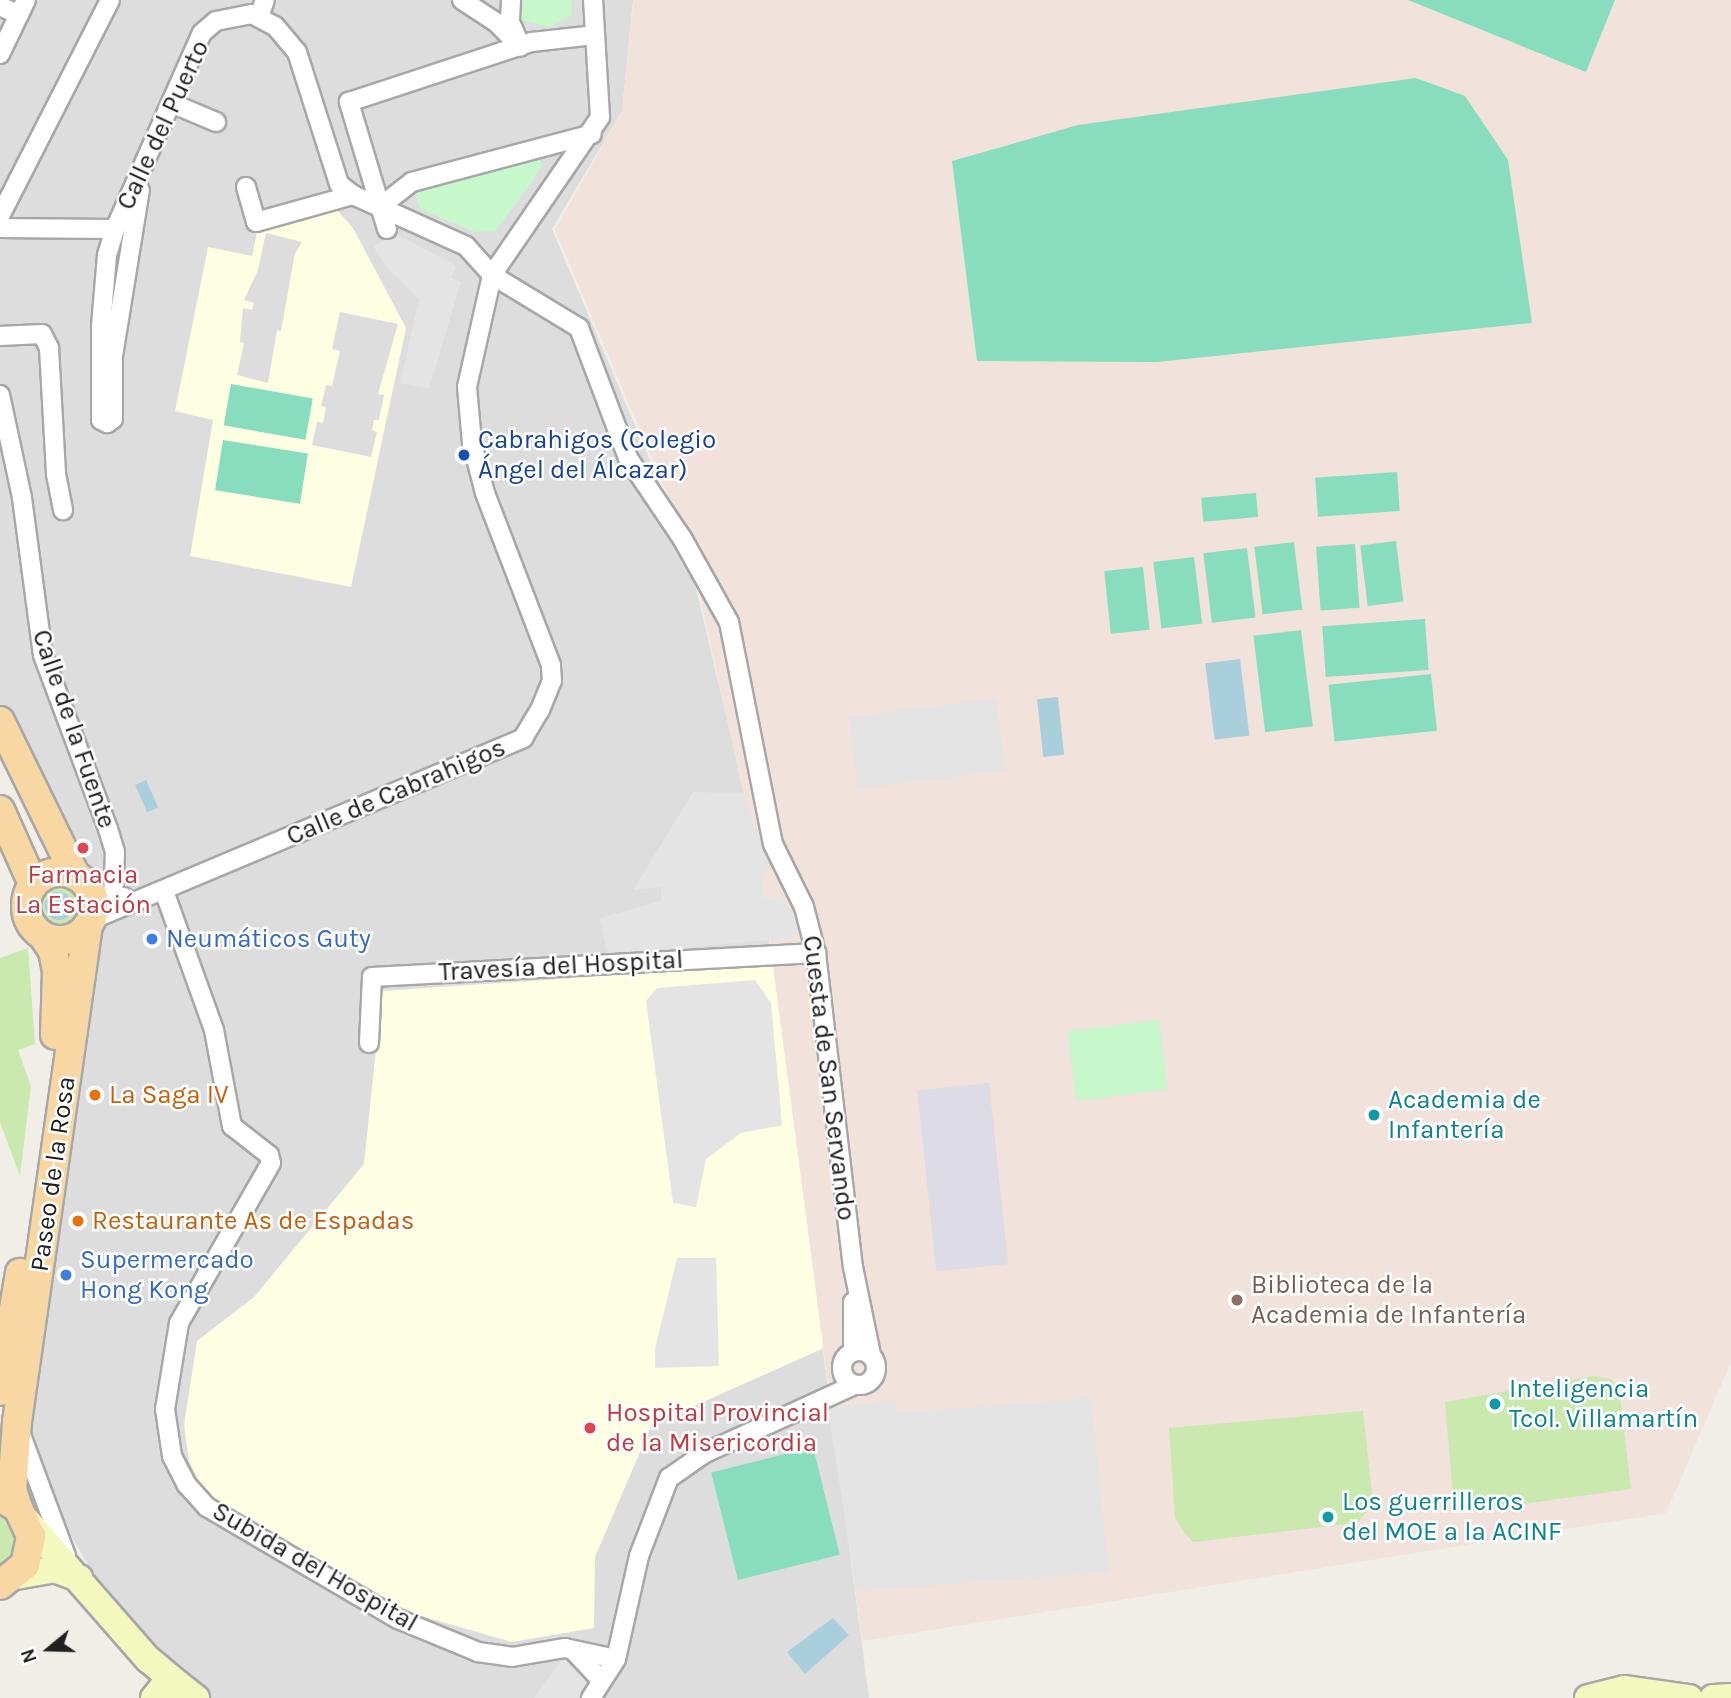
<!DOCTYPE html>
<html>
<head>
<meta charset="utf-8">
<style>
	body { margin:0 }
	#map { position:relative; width:1731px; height:1698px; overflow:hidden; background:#f0eee7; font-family:Karla,sans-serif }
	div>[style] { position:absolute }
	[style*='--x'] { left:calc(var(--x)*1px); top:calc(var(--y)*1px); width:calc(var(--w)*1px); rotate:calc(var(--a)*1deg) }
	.residential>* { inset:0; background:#dedddd }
	.education>* { inset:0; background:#fdfee2 }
	.military>* { inset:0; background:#f1e2db }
	.grass>* { inset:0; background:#c9e9af }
	.round { border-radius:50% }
	.park>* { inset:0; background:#c6f8cc; transform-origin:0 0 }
	.pitch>* { inset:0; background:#88ddbf; transform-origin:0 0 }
	.parking>* { inset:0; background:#e4e4e4; transform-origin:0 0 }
	.plaza>* { inset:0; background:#dcdbe6; transform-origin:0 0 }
	.water>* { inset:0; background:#a9cfdc; transform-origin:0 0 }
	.roads { filter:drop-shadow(2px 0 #a7a7a7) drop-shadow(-2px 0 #a7a7a7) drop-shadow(0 2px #a7a7a7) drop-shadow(0 -2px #a7a7a7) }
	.minor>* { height:18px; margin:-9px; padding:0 9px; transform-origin:9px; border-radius:9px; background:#fff }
	.minor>.ring { margin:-9px; padding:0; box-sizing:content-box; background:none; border:18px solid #fff; border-radius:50% }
	.secondary>* { height:26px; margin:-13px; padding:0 13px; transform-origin:13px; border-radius:13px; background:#f3f8be }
	.primary>* { height:28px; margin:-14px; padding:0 14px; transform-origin:14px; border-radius:14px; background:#f9d7a3 }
	.primary>.ring { margin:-14px; padding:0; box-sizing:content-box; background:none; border:28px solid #f9d7a3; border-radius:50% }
	.dots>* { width:19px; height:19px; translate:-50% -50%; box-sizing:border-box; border:4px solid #fff; border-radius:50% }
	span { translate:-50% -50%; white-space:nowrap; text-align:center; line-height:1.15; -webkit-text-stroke:5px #fff; paint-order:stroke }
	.street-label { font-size:26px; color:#202020 }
	.transit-label { font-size:26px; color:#164399 }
	.left { translate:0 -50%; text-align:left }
	.health-label { font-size:26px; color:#be3a42 }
	.shop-label { font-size:26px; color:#366cbe }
	.food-label { font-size:26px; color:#c56008 }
	.culture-label { font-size:26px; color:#0d838f }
	.education-label { font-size:26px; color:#785e54 }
	.north { position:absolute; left:14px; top:1614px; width:70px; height:70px; -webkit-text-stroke:5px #fff; paint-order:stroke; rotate:251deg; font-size:19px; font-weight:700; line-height:28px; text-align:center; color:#202020 }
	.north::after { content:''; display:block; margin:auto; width:24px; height:32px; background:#202020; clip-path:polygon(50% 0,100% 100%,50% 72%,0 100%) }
</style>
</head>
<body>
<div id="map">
	<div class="residential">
		<div style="clip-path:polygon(0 0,633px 0,622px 111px,552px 229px,686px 546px,755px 838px,869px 1698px,198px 1698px,95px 1577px,62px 1520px,28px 1430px,98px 901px,0 709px)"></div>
	</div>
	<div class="education">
		<div style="clip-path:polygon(evenodd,336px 209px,353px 228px,406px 328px,351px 587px,190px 556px,213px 420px,175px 411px,208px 247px,252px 256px,257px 232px,336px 209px,266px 233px,302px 242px,295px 253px,281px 331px,277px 330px,268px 383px,237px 375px,244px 343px,240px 342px,243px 308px,252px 310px,254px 303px,244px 300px,258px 270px,266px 233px,336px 209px,340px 312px,398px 324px,378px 394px,384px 395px,379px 420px,374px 420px,372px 430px,377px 432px,371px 457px,312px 445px,317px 422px,323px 423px,326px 407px,321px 406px,326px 385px,332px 386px,340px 351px,332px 349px,340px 312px)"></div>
		<div style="clip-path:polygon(778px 964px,824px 1348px,692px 1407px,655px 1417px,595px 1557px,594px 1628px,512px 1642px,390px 1607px,206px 1495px,189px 1461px,184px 1425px,197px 1341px,254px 1297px,364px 1164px,382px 991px)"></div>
	</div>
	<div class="military">
		<div style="clip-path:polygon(634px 0,1731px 0,1731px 1362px,1666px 1513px,862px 1641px,761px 875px,689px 545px,555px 230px,622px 111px)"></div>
	</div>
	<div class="grass">
		<div class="round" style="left:37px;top:884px;width:44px;height:44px"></div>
		<div style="clip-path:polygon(28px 948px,35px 1044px,18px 1050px,31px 1086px,20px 1176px,0 1122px,0 958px)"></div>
		<div style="clip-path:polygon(1594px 1376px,1611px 1379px,1619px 1389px,1631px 1489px,1471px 1511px,1460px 1506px,1453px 1495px,1445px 1402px)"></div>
		<div style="clip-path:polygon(1363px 1411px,1372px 1494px,1369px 1509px,1357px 1523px,1193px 1542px,1183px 1531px,1175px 1517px,1169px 1428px)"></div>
		<div style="clip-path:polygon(0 1512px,10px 1518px,20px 1549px,0 1573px)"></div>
	</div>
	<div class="park">
		<div style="clip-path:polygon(524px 0,571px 0,572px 15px,550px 27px,521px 20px)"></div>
		<div style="clip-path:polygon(539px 156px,542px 165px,531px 183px,495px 231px,475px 232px,420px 209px,414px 189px)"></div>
		<div style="left:1159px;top:1020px;width:70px;height:92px;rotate:83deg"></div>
	</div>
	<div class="pitch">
		<div style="clip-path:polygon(1408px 0,1615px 0,1586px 72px)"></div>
		<div style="clip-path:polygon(1416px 78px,1465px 96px,1508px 160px,1532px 323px,1157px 362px,977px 361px,952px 161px,1078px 125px)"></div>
		<div style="left:231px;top:384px;width:83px;height:42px;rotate:10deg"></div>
		<div style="left:223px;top:440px;width:86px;height:51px;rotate:9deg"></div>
		<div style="left:1397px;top:472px;width:39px;height:82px;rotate:86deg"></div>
		<div style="left:1256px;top:493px;width:24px;height:55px;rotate:85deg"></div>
		<div style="left:1396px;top:541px;width:61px;height:36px;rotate:83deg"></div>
		<div style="left:1294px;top:542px;width:68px;height:40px;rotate:83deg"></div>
		<div style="left:1355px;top:544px;width:64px;height:39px;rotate:86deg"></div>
		<div style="left:1247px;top:548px;width:70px;height:44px;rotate:83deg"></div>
		<div style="left:1194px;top:557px;width:67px;height:41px;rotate:83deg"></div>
		<div style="left:1143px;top:567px;width:63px;height:39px;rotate:84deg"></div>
		<div style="left:1425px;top:619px;width:51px;height:103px;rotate:86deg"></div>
		<div style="left:1301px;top:630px;width:97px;height:48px;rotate:83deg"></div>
		<div style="left:1431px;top:674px;width:57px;height:103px;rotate:84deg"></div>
		<div style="left:813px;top:1447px;width:111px;height:105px;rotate:76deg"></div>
	</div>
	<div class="parking">
		<div style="clip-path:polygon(387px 229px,456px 266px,451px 278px,461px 282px,429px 389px,400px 383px,419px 299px,387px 268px,373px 246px,385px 241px)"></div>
		<div style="left:996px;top:699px;width:72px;height:148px;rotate:83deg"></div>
		<div style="clip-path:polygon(693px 792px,743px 793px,771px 868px,761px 875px,764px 899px,783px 898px,800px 928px,792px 938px,607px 954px,600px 918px,661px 901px,661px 887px,633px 890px)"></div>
		<div style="clip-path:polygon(755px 980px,771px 1003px,782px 1125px,741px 1133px,706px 1159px,696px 1207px,673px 1203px,646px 1001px,657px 988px)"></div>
		<div style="clip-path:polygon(677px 1258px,716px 1258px,719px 1366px,655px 1368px,655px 1349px)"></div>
		<div style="clip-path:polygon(1091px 1398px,1109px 1572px,856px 1591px,828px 1409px,895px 1399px,897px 1413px)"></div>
		<div style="clip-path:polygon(563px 1658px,588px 1666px,594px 1680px,580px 1698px,534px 1698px)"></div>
	</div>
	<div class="plaza">
		<div style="left:989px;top:1083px;width:182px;height:72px;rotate:84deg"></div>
	</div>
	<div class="water">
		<div style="left:1240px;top:659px;width:77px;height:35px;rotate:83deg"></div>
		<div style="left:1058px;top:697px;width:58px;height:21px;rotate:84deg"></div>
		<div style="left:146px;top:780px;width:30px;height:12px;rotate:66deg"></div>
		<div class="round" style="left:45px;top:892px;width:28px;height:28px"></div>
		<div style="clip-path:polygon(833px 1618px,849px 1635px,805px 1674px,787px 1652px)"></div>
	</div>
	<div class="roads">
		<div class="minor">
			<div style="--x:462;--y:0;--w:42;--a:33.3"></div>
			<div style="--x:497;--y:23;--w:33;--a:46"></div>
			<div style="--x:511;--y:0;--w:22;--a:93"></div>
			<div style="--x:510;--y:22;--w:20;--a:66"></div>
			<div style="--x:0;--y:6;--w:21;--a:25"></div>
			<div style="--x:259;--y:17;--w:18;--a:-71"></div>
			<div style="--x:0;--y:54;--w:60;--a:-64.3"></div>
			<div style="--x:171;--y:103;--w:49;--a:22.9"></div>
			<div style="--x:246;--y:187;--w:36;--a:74"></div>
			<div style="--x:256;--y:222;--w:101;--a:-15.6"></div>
			<div style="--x:381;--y:206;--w:39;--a:-38"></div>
			<div style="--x:412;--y:182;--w:186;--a:-14.9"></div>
			<div style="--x:0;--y:216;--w:242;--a:-63"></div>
			<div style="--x:0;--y:228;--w:115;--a:0.5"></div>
			<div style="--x:115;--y:229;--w:214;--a:-66.1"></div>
			<div style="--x:202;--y:33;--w:18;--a:-41"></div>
			<div style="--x:216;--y:21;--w:37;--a:-11"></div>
			<div style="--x:252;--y:14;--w:26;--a:28"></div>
			<div style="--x:275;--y:26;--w:34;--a:50"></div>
			<div style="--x:297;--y:52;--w:139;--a:72.3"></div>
			<div style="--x:339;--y:184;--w:18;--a:38"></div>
			<div style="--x:353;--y:195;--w:124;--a:24.3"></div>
			<div style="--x:466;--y:246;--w:39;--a:48"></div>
			<div style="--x:492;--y:275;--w:102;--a:31.3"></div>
			<div style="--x:579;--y:328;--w:139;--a:69.3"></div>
			<div style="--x:628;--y:458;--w:97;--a:56"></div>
			<div style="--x:682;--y:538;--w:96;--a:60.8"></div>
			<div style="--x:729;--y:622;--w:226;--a:78.8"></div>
			<div style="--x:773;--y:844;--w:70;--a:63.8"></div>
			<div style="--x:804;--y:907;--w:48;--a:75.4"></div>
			<div style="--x:816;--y:953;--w:316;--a:83.3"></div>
			<div style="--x:853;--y:1267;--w:90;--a:78.4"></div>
			<div style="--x:115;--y:229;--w:27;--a:107"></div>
			<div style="--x:107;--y:255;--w:72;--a:94.8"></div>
			<div style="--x:101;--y:327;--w:93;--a:90"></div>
			<div style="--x:101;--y:420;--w:7;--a:27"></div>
			<div style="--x:107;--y:423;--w:7;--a:-34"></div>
			<div style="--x:113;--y:419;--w:63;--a:-90"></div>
			<div style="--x:113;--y:356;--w:168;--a:-80.8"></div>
			<div style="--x:387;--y:229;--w:133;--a:-106.7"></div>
			<div style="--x:349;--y:102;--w:193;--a:-18.2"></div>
			<div style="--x:532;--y:42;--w:62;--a:-6.4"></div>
			<div style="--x:0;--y:336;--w:42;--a:-2.7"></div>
			<div style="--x:42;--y:334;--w:16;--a:63"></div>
			<div style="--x:49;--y:348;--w:126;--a:86.8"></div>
			<div style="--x:56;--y:474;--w:37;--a:79"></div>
			<div style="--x:0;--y:395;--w:105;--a:77.9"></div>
			<div style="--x:22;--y:498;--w:158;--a:82.4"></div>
			<div style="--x:43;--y:655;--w:186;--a:69.5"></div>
			<div style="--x:108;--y:829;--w:24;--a:73"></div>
			<div style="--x:115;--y:852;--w:45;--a:92.5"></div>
			<div style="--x:164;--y:891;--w:148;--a:70.2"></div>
			<div style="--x:214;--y:1030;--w:98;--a:79.4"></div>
			<div style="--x:232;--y:1126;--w:47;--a:38.1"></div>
			<div style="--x:269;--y:1155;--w:8;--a:76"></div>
			<div style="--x:271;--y:1163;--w:185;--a:119.9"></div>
			<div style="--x:179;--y:1323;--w:87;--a:99.2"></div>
			<div style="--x:165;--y:1409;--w:48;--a:81.5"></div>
			<div style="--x:172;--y:1456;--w:33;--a:63"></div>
			<div style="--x:187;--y:1485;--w:30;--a:48"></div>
			<div style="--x:207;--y:1507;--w:221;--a:30.4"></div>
			<div style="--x:398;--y:1619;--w:87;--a:22.4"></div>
			<div style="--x:478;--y:1652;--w:34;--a:8"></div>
			<div style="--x:512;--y:1657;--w:54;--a:-9.6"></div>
			<div style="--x:565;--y:1648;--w:52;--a:12.2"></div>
			<div style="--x:93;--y:896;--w:31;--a:2"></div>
			<div style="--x:91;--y:920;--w:469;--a:-22.8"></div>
			<div style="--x:523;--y:738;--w:33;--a:-59"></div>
			<div style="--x:540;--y:710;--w:31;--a:-68"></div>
			<div style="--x:552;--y:681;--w:16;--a:-94"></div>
			<div style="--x:551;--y:665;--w:184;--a:-111"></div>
			<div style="--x:485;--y:493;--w:52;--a:-104.6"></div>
			<div style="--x:472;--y:443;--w:56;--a:-95.1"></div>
			<div style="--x:467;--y:387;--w:115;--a:-77.4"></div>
			<div style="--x:492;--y:275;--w:191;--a:-55.6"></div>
			<div style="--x:600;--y:117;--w:117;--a:-93.4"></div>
			<div style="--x:369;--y:1043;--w:66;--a:-87.4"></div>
			<div style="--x:372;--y:977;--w:445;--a:-3.1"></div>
			<div style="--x:853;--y:1302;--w:50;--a:90"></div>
			<div class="ring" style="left:842px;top:1351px;width:16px;height:16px"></div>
			<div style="--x:21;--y:1435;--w:129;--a:69.6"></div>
			<div style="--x:573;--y:1650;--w:41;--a:47"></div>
			<div style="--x:591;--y:1698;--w:46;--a:-57.3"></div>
			<div style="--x:616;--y:1659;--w:106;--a:-77.4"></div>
			<div style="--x:639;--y:1556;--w:84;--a:-69"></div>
			<div style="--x:669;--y:1478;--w:44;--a:-34.8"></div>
			<div style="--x:705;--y:1453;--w:164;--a:-24.5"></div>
		</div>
		<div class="secondary">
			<div style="--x:27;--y:1521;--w:184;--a:48.8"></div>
			<div style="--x:148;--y:1659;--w:39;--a:40"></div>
			<div style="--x:16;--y:1576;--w:39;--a:-10"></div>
			<div style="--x:54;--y:1569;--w:27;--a:20"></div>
			<div style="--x:154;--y:1698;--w:14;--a:-51"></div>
			<div style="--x:163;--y:1687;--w:15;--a:-11"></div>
			<div style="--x:178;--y:1684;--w:23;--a:38"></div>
			<div style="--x:1588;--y:1698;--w:37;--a:-14"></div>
			<div style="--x:1624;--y:1689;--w:66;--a:7.9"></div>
			<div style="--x:1713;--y:1698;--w:18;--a:-3"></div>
		</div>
		<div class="primary">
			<div style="--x:0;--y:721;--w:171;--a:64"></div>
			<div style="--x:0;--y:810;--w:81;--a:66"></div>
			<div class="ring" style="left:26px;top:872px;width:40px;height:40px"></div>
			<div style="--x:43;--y:936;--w:18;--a:56"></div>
			<div style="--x:53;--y:951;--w:20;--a:79"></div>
			<div style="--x:57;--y:971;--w:64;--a:91.8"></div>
			<div style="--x:0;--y:1391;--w:120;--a:-80.4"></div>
			<div style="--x:18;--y:1508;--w:19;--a:-108"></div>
			<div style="--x:12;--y:1490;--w:68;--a:-85.8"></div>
			<div style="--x:17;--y:1422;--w:502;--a:-81.87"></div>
			<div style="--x:0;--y:1585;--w:32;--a:-39"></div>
			<div style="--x:25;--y:1565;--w:30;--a:-78"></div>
			<div style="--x:31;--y:1536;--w:31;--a:-115"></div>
			<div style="--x:18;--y:1508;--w:17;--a:-149"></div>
		</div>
	</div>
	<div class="dots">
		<div style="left:464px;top:455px;background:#1a4fb4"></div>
		<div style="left:83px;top:848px;background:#e0444e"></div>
		<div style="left:152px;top:939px;background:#3f7fe0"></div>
		<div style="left:95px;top:1095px;background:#e8710a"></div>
		<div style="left:1374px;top:1115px;background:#0f9aa8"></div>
		<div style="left:78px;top:1221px;background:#e8710a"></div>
		<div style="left:66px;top:1275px;background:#3f7fe0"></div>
		<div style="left:1237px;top:1300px;background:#8d6e63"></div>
		<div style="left:1495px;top:1404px;background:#0f9aa8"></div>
		<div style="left:590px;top:1428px;background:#e0444e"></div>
		<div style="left:1328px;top:1517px;background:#0f9aa8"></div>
	</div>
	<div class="street-label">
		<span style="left:163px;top:125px;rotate:-65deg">Calle del Puerto</span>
		<span style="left:74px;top:729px;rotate:71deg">Calle de la Fuente</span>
		<span style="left:396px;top:792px;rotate:-23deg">Calle de Cabrahigos</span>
		<span style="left:561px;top:966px;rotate:-3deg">Travesía del Hospital</span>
		<span style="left:829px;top:1078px;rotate:83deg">Cuesta de San Servando</span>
		<span style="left:53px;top:1174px;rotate:-82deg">Paseo de la Rosa</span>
		<span style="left:315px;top:1567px;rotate:30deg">Subida del Hospital</span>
	</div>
	<div class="transit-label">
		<span class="left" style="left:478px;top:455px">Cabrahigos (Colegio<br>Ángel del Álcazar)</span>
	</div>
	<div class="health-label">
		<span style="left:83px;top:890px">Farmacia<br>La Estación</span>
		<span class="left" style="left:606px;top:1428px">Hospital Provincial<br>de la Misericordia</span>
	</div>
	<div class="shop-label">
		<span class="left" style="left:166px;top:939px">Neumáticos Guty</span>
		<span class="left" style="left:80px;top:1275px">Supermercado<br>Hong Kong</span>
	</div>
	<div class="food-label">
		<span class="left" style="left:109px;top:1095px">La Saga IV</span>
		<span class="left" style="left:92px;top:1221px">Restaurante As de Espadas</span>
	</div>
	<div class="culture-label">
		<span class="left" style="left:1388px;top:1115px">Academia de<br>Infantería</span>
		<span class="left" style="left:1509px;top:1404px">Inteligencia<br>Tcol. Villamartín</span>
		<span class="left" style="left:1342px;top:1517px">Los guerrilleros<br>del MOE a la ACINF</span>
	</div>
	<div class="education-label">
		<span class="left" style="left:1251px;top:1300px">Biblioteca de la<br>Academia de Infantería</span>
	</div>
	<div class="north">N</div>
</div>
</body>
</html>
